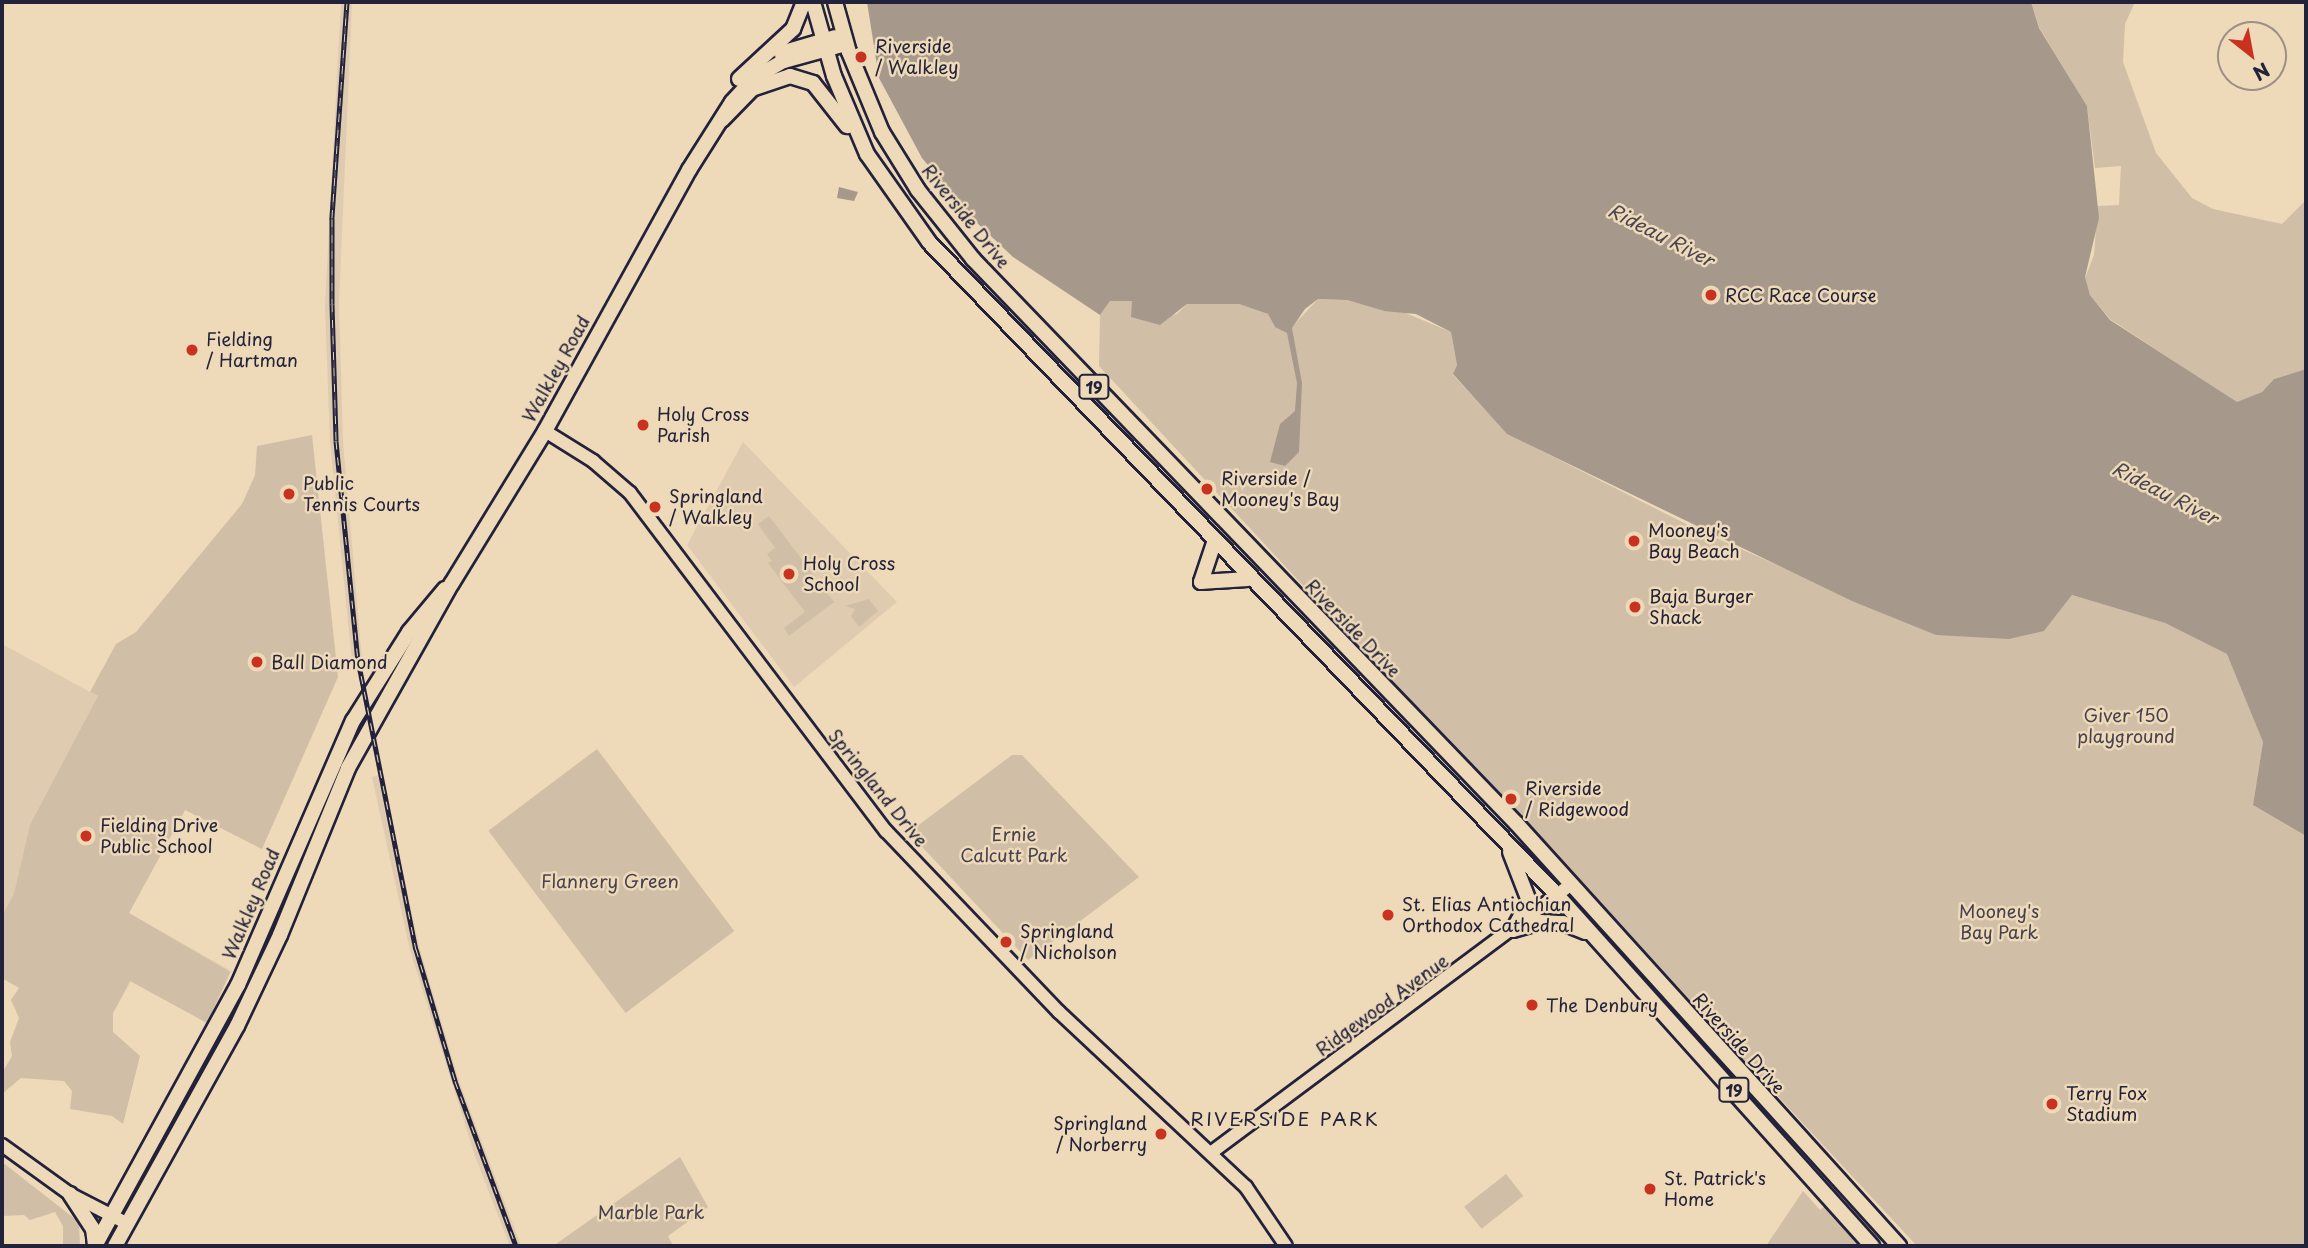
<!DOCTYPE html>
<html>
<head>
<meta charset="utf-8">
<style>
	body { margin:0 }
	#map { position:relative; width:2308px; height:1248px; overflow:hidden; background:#eed9b8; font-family:"Playpen Sans",sans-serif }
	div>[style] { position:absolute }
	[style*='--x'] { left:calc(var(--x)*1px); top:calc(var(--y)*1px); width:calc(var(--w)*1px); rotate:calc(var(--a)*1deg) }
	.built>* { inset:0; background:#dfcbaf }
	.green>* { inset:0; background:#d1bea6; transform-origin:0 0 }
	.water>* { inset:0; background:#a6988b }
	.roads { filter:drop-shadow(2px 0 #22223b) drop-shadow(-2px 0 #22223b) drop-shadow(0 2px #22223b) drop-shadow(0 -2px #22223b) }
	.tertiary>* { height:12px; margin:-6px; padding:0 6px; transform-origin:6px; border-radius:6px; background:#eed9b8 }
	.secondary>* { height:14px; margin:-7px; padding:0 7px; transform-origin:7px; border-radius:7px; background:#eed9b8 }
	.primary>* { height:14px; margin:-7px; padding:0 7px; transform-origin:7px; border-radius:7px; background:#eed9b8 }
	.rail>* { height:5px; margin-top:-2.5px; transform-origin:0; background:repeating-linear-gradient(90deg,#eed9b8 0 8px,#22223b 0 16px); box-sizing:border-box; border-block:2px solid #22223b }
	.dots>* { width:19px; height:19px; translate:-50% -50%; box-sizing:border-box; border:4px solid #eed9b8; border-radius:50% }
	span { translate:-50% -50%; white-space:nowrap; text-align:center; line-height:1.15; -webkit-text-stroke:5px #eed9b8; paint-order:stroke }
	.shield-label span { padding:2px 5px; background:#eed9b8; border:2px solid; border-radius:5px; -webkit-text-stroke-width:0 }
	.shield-label { font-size:16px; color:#22223b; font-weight:700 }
	.poi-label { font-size:18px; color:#22223b }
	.left { translate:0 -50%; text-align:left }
	.right { translate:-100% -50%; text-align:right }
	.street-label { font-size:18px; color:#22223b }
	.park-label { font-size:18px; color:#454150 }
	.water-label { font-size:19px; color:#4a4553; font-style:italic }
	.neighbourhood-label { font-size:19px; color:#22223b; letter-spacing:2px }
	.frame { position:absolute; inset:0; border:4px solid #22223b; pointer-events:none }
	.north { position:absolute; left:2217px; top:21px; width:70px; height:70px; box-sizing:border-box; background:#eed9b8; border:2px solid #9c9086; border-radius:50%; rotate:149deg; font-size:19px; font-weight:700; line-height:28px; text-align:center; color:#22223b }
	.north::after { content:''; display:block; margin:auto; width:24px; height:32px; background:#c8321e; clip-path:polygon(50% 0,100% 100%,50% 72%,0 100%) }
</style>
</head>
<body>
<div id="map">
	<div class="built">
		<div style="clip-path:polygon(341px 2px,352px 2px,339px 303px,343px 441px,362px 660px,352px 661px,330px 442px,325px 305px)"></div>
		<div style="clip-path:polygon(743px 442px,897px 602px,794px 687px,687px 545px)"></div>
		<div style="clip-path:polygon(2px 644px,213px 759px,129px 913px,231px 971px,207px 1023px,131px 981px,102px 1033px,2px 978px)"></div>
		<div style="clip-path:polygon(382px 774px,419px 946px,458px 1078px,521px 1246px,510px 1246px,476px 1159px,410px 950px,372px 777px)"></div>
	</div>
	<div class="green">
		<div style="clip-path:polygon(2031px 2px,2135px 2px,2125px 24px,2123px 62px,2156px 153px,2192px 198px,2213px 209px,2282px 224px,2306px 200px,2306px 369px,2274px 379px,2262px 392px,2237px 403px,2110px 319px,2090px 295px,2085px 278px,2094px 255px,2098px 206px,2119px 205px,2121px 166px,2095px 168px,2087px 106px,2039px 27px)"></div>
		<div style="clip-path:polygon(1318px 299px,1347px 300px,1384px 311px,1396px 309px,1451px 332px,1457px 365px,1453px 375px,1508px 434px,1698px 530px,1936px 635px,2044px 631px,2072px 595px,2165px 623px,2228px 654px,2263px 742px,2253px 805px,2306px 836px,2306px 1246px,1917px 1246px,1099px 366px,1100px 315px,1110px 301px,1132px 301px,1150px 319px,1177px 314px,1187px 304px,1239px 304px,1268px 314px,1275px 327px,1292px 327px)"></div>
		<div style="clip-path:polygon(312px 435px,338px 677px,262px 849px,185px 810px,129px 913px,230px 972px,207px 1023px,130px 981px,113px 1013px,113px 1032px,140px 1056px,123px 1124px,112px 1116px,70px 1109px,72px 1091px,64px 1081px,21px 1078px,3px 1093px,2px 1124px,2px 1073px,12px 1056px,10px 1042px,19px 1018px,11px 1000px,19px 988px,2px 978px,2px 916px,14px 894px,30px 825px,98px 696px,90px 692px,116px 644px,136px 632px,242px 504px,255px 475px,257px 446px)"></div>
		<div style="clip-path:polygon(769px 516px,834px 602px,789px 636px,784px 628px,805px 612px,768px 563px,772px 561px,767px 554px,775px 548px,758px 524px)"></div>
		<div style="clip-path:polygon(869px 599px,878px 611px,859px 627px,851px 616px,855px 609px,845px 606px)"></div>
		<div style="left:597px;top:749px;width:228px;height:136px;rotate:53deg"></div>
		<div style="clip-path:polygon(1012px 755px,1022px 755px,1139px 877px,1028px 960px,912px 836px,916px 827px)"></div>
		<div style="clip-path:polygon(680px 1157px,708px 1207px,668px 1236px,673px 1246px,553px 1246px)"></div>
		<div style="clip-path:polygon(2px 1162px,79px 1222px,80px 1246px,63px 1246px,63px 1226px,55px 1212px,30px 1220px,24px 1215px,2px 1216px)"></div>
		<div style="left:1506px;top:1174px;width:28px;height:53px;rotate:52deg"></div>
		<div style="clip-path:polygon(1803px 1191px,1820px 1210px,1826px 1205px,1863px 1246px,1766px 1246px)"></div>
	</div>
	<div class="water">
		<div style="clip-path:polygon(867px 2px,2031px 2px,2039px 28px,2087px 106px,2099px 218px,2085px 277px,2090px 295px,2110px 320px,2237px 402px,2262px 392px,2274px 379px,2306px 369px,2306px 836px,2253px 805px,2263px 742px,2227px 654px,2165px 623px,2072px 595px,2044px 631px,2009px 639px,1936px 635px,1852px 601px,1507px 434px,1453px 374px,1457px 365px,1451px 332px,1416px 314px,1384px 311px,1347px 300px,1318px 299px,1305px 309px,1292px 328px,1302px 383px,1299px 452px,1285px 466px,1270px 462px,1280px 424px,1295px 411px,1297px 383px,1287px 333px,1275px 327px,1268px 314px,1239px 304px,1187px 304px,1160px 325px,1131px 317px,1132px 301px,1110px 301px,1100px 315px,1013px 257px,974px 220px,922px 158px,879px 78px)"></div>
		<div style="clip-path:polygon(839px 187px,858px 192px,854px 201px,837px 198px)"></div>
	</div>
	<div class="roads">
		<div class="tertiary">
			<div style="--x:545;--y:431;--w:57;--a:32"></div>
			<div style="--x:593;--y:461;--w:49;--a:40.9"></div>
			<div style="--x:630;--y:493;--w:424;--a:52.9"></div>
			<div style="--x:886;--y:831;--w:250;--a:46.3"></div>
			<div style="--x:1059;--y:1012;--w:256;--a:43.1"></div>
			<div style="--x:1246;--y:1187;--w:71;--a:55.9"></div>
			<div style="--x:2;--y:1145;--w:84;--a:35.8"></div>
			<div style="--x:70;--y:1194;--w:65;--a:27.3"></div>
			<div style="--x:1212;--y:1152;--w:448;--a:-36.7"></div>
		</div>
		<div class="secondary">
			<div style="--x:781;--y:53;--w:56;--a:-16.5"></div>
			<div style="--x:70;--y:1194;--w:42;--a:56.7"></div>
			<div style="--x:93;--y:1229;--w:17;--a:83"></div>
			<div style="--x:95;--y:1246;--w:298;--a:-61.3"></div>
			<div style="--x:238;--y:985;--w:288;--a:-66.5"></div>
			<div style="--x:353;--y:721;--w:105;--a:-57.8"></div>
			<div style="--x:409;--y:632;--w:56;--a:-50.1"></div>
			<div style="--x:115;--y:1246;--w:252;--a:-61"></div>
			<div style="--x:237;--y:1026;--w:101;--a:-64.7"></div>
			<div style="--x:280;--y:935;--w:180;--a:-67.8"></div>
			<div style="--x:348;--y:768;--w:212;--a:-60.7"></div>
			<div style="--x:452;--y:583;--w:178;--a:-58.5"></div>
			<div style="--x:545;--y:431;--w:298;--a:-61.1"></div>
			<div style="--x:689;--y:170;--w:80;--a:-57.7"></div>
			<div style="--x:732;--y:102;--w:33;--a:-47"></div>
			<div style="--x:754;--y:78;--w:34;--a:-30"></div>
			<div style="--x:784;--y:61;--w:64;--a:-15.3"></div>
		</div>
		<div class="primary">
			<div style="--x:813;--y:2;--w:77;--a:74.2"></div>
			<div style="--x:834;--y:76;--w:85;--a:67.1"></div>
			<div style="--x:867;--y:154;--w:108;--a:54.8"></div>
			<div style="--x:929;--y:242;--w:906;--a:46.12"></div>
			<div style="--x:1557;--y:895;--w:472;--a:48.1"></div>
			<div style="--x:835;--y:2;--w:52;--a:74.4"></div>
			<div style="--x:849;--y:52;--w:87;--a:67.6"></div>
			<div style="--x:882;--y:132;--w:68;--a:58.2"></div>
			<div style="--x:918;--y:190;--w:88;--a:51.4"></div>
			<div style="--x:973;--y:259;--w:783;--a:46.09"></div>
			<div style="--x:1516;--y:823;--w:571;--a:47.84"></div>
			<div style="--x:739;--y:79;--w:74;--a:-42.8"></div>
			<div style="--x:793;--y:29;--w:29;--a:-68"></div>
			<div style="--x:722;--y:120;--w:43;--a:-45.9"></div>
			<div style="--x:752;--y:89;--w:40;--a:-18.9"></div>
			<div style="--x:790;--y:76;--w:24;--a:17"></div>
			<div style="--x:813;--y:83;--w:55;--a:51.7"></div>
			<div style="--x:1201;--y:582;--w:47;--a:-3.7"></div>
			<div style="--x:1201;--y:582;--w:41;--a:-71.6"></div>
			<div style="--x:1510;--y:852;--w:53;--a:68.8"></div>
			<div style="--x:1529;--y:901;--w:33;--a:119"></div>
			<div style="--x:1513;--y:930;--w:29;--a:-16"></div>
			<div style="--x:1541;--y:922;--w:22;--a:3"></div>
			<div style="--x:1563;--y:923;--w:24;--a:22"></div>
		</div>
	</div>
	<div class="rail">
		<div style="--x:347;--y:2;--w:218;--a:94"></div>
		<div style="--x:332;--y:219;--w:85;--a:90"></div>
		<div style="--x:332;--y:304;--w:137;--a:88.3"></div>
		<div style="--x:336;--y:441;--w:220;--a:84.3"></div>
		<div style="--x:358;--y:660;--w:295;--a:78.7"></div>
		<div style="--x:416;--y:949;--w:138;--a:73.5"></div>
		<div style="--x:455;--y:1081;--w:176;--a:69.7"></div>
	</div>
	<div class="dots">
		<div style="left:861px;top:57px;background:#c8321e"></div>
		<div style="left:1711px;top:295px;background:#c8321e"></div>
		<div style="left:192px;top:350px;background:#c8321e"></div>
		<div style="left:643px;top:425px;background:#c8321e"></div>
		<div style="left:1207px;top:489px;background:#c8321e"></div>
		<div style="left:289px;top:494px;background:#c8321e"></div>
		<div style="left:655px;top:507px;background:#c8321e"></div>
		<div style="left:1634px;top:541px;background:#c8321e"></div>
		<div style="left:789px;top:574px;background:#c8321e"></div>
		<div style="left:1635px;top:607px;background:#c8321e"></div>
		<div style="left:257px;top:662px;background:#c8321e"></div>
		<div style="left:1511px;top:799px;background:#c8321e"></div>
		<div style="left:86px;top:836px;background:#c8321e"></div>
		<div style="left:1388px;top:915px;background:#c8321e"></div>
		<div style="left:1006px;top:942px;background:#c8321e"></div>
		<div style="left:1532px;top:1005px;background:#c8321e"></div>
		<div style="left:2052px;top:1104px;background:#c8321e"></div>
		<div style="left:1161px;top:1134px;background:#c8321e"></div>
		<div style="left:1650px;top:1189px;background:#c8321e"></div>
	</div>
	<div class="shield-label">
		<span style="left:1094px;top:387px">19</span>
		<span style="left:1734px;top:1090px">19</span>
	</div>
	<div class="poi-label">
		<span class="left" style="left:875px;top:57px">Riverside<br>/ Walkley</span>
		<span class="left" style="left:1725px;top:295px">RCC Race Course</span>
		<span class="left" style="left:206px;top:350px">Fielding<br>/ Hartman</span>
		<span class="left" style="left:657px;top:425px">Holy Cross<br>Parish</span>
		<span class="left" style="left:1221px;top:489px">Riverside /<br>Mooney's Bay</span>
		<span class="left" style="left:303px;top:494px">Public<br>Tennis Courts</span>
		<span class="left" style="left:669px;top:507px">Springland<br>/ Walkley</span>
		<span class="left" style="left:1648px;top:541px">Mooney's<br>Bay Beach</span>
		<span class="left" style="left:803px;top:574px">Holy Cross<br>School</span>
		<span class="left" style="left:1649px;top:607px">Baja Burger<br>Shack</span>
		<span class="left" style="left:271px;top:662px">Ball Diamond</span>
		<span class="left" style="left:1525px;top:799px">Riverside<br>/ Ridgewood</span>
		<span class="left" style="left:100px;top:836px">Fielding Drive<br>Public School</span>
		<span class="left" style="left:1402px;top:915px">St. Elias Antiochian<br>Orthodox Cathedral</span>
		<span class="left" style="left:1020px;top:942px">Springland<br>/ Nicholson</span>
		<span class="left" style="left:1546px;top:1005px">The Denbury</span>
		<span class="left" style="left:2066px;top:1104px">Terry Fox<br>Stadium</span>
		<span class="right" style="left:1147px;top:1134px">Springland<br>/ Norberry</span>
		<span class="left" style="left:1664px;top:1189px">St. Patrick's<br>Home</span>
	</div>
	<div class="street-label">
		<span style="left:966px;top:216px;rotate:51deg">Riverside Drive</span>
		<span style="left:556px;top:369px;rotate:-61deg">Walkley Road</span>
		<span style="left:1353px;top:628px;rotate:46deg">Riverside Drive</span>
		<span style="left:878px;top:788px;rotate:51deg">Springland Drive</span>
		<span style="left:251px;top:904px;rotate:-67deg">Walkley Road</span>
		<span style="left:1382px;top:1005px;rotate:-36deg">Ridgewood Avenue</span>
		<span style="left:1739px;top:1043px;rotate:48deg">Riverside Drive</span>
	</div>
	<div class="park-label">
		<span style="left:2126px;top:726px">Giver 150<br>playground</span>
		<span style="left:1014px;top:845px">Ernie<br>Calcutt Park</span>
		<span style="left:610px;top:881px">Flannery Green</span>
		<span style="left:1999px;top:922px">Mooney's<br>Bay Park</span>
		<span style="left:651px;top:1212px">Marble Park</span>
	</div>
	<div class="water-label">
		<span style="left:1661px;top:235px;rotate:27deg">Rideau River</span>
		<span style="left:2165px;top:493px;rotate:27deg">Rideau River</span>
	</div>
	<div class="neighbourhood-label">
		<span style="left:1285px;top:1119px">RIVERSIDE PARK</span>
	</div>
	<div class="frame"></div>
	<div class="north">N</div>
</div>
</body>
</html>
